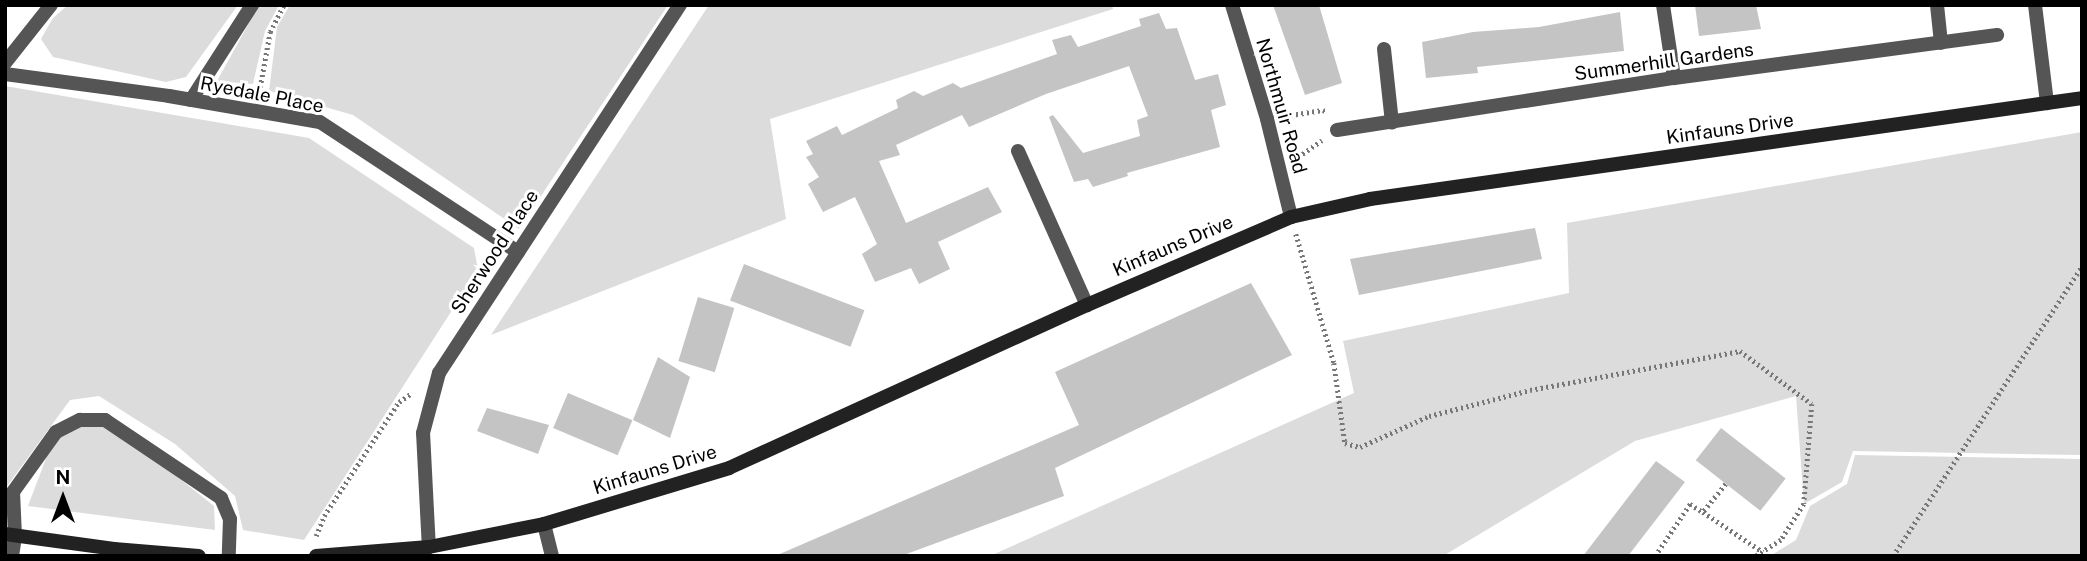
<!DOCTYPE html>
<html>
<head>
<meta charset="utf-8">
<style>
	body { margin:0 }
	#map { position:relative; width:2087px; height:561px; overflow:hidden; background:#fff; font-family:"Public Sans",sans-serif }
	div>[style] { position:absolute }
	[style*='--x'] { left:calc(var(--x)*1px); top:calc(var(--y)*1px); width:calc(var(--w)*1px); rotate:calc(var(--a)*1deg) }
	.green>* { inset:0; background:#dcdcdc }
	.building>* { inset:0; background:#c4c4c4; transform-origin:0 0 }
	.path>* { height:4.5px; margin-top:-2.25px; transform-origin:0; background:repeating-linear-gradient(90deg,#777 0 2px,transparent 0 5.5px) }
	.lane>* { height:14px; margin:-7px; padding:0 7px; transform-origin:7px; border-radius:7px; background:#555 }
	.street>* { height:14px; margin:-7px; padding:0 7px; transform-origin:7px; border-radius:7px; background:#555 }
	.secondary>* { height:14px; margin:-7px; padding:0 7px; transform-origin:7px; border-radius:7px; background:#222 }
	span { translate:-50% -50%; white-space:nowrap; text-align:center; line-height:1.15; -webkit-text-stroke:6px #fff; paint-order:stroke }
	.street-label { font-size:19px; color:#000 }
	.frame { position:absolute; inset:0; border:7px solid #000; pointer-events:none }
	.north { position:absolute; left:28px; top:463px; width:70px; height:70px; -webkit-text-stroke:5px #fff; paint-order:stroke; rotate:0deg; font-size:19px; font-weight:700; line-height:28px; text-align:center; color:#000 }
	.north::after { content:''; display:block; margin:auto; width:24px; height:32px; background:#000; clip-path:polygon(50% 0,100% 100%,50% 72%,0 100%) }
</style>
</head>
<body>
<div id="map">
	<div class="green">
		<div style="clip-path:polygon(68px 5px,238px 5px,186px 77px,166px 82px,53px 57px,41px 39px,53px 18px)"></div>
		<div style="clip-path:polygon(259px 5px,279px 5px,265px 31px,253px 84px,217px 81px)"></div>
		<div style="clip-path:polygon(290px 5px,668px 5px,519px 229px,353px 115px,269px 91px,277px 27px)"></div>
		<div style="clip-path:polygon(709px 5px,1112px 5px,1113px 9px,770px 119px,786px 219px,491px 335px)"></div>
		<div style="clip-path:polygon(5px 86px,309px 138px,474px 248px,478px 270px,304px 540px,243px 530px,235px 496px,175px 444px,99px 396px,70px 400px,5px 489px)"></div>
		<div style="clip-path:polygon(2082px 132px,2082px 455px,1853px 451px,1842px 482px,1804px 504px,1796px 396px,1635px 441px,1443px 556px,990px 556px,1354px 393px,1343px 341px,1569px 293px,1567px 223px)"></div>
		<div style="clip-path:polygon(80px 420px,110px 423px,214px 506px,215px 530px,28px 506px,56px 432px)"></div>
		<div style="clip-path:polygon(1855px 455px,2082px 459px,2082px 556px,1770px 556px,1796px 540px,1810px 506px,1847px 484px)"></div>
	</div>
	<div class="building">
		<div style="clip-path:polygon(1273px 5px,1319px 5px,1342px 83px,1305px 95px)"></div>
		<div style="clip-path:polygon(1695px 5px,1756px 5px,1761px 29px,1699px 36px)"></div>
		<div style="clip-path:polygon(1620px 12px,1624px 51px,1477px 67px,1478px 73px,1426px 78px,1422px 42px,1473px 32px,1539px 27px)"></div>
		<div style="clip-path:polygon(1159px 13px,1166px 29px,1177px 28px,1195px 80px,1218px 74px,1226px 105px,1211px 110px,1220px 147px,1127px 173px,1128px 176px,1093px 187px,1088px 179px,1074px 182px,1049px 117px,1053px 115px,1083px 153px,1140px 136px,1137px 120px,1148px 116px,1129px 66px,1046px 94px,969px 127px,962px 115px,896px 145px,900px 155px,879px 161px,906px 223px,988px 187px,1002px 212px,938px 242px,950px 269px,919px 284px,911px 268px,875px 282px,862px 254px,877px 244px,855px 197px,823px 212px,808px 184px,819px 177px,806px 157px,813px 154px,806px 141px,837px 126px,842px 135px,898px 108px,896px 100px,914px 91px,923px 96px,953px 83px,961px 88px,1057px 54px,1052px 40px,1071px 35px,1078px 47px,1141px 26px,1139px 19px)"></div>
		<div style="clip-path:polygon(1535px 228px,1542px 259px,1359px 295px,1350px 259px)"></div>
		<div style="left:744px;top:264px;width:129px;height:39px;rotate:21deg"></div>
		<div style="clip-path:polygon(1251px 283px,1292px 355px,1055px 468px,1064px 496px,901px 556px,775px 556px,1079px 425px,1055px 372px)"></div>
		<div style="left:698px;top:297px;width:38px;height:67px;rotate:17deg"></div>
		<div style="clip-path:polygon(658px 357px,690px 377px,670px 438px,633px 420px)"></div>
		<div style="left:568px;top:393px;width:70px;height:38px;rotate:23deg"></div>
		<div style="clip-path:polygon(487px 408px,549px 425px,538px 454px,477px 431px)"></div>
		<div style="left:1721px;top:428px;width:82px;height:41px;rotate:38deg"></div>
		<div style="clip-path:polygon(1656px 461px,1685px 482px,1628px 556px,1583px 556px)"></div>
	</div>
	<div class="path">
		<div style="--x:259;--y:93;--w:62;--a:-79.8"></div>
		<div style="--x:270;--y:32;--w:30;--a:-63"></div>
		<div style="--x:1285;--y:116;--w:38;--a:-9"></div>
		<div style="--x:1323;--y:110;--w:5;--a:22"></div>
		<div style="--x:1298;--y:157;--w:29;--a:-35"></div>
		<div style="--x:1296;--y:234;--w:134;--a:73.6"></div>
		<div style="--x:1334;--y:363;--w:81;--a:82.2"></div>
		<div style="--x:1345;--y:443;--w:16;--a:15"></div>
		<div style="--x:1360;--y:447;--w:76;--a:-24.2"></div>
		<div style="--x:1429;--y:416;--w:104;--a:-14.4"></div>
		<div style="--x:1530;--y:390;--w:214;--a:-10.5"></div>
		<div style="--x:1740;--y:351;--w:89;--a:36.4"></div>
		<div style="--x:1812;--y:404;--w:100;--a:94.6"></div>
		<div style="--x:1804;--y:504;--w:43;--a:122.6"></div>
		<div style="--x:1781;--y:540;--w:30;--a:147"></div>
		<div style="--x:1726;--y:484;--w:36;--a:129"></div>
		<div style="--x:1703;--y:512;--w:72;--a:33.7"></div>
		<div style="--x:316;--y:536;--w:22;--a:-68"></div>
		<div style="--x:324;--y:516;--w:136;--a:-56.7"></div>
		<div style="--x:399;--y:402;--w:16;--a:-35"></div>
		<div style="--x:1655;--y:556;--w:63;--a:-56.1"></div>
		<div style="--x:1690;--y:504;--w:15;--a:32"></div>
		<div style="--x:1893;--y:556;--w:346;--a:-56.9"></div>
	</div>
	<div class="lane">
		<div style="--x:5;--y:63;--w:74;--a:-51.6"></div>
		<div style="--x:5;--y:74;--w:165;--a:7.6"></div>
		<div style="--x:169;--y:96;--w:153;--a:9.8"></div>
		<div style="--x:320;--y:122;--w:237;--a:33.3"></div>
		<div style="--x:191;--y:100;--w:113;--a:-57.3"></div>
		<div style="--x:427;--y:511;--w:78;--a:-92.9"></div>
		<div style="--x:423;--y:433;--w:62;--a:-75.1"></div>
		<div style="--x:439;--y:373;--w:440;--a:-56.8"></div>
		<div style="--x:15;--y:536;--w:44;--a:-92.6"></div>
		<div style="--x:13;--y:492;--w:74;--a:-54.4"></div>
		<div style="--x:56;--y:432;--w:27;--a:-27"></div>
		<div style="--x:80;--y:420;--w:25;--a:0"></div>
		<div style="--x:105;--y:420;--w:140;--a:33.9"></div>
		<div style="--x:221;--y:498;--w:23;--a:67"></div>
		<div style="--x:230;--y:519;--w:37;--a:92"></div>
	</div>
	<div class="street">
		<div style="--x:1232;--y:5;--w:119;--a:72.9"></div>
		<div style="--x:1267;--y:119;--w:101;--a:76.2"></div>
		<div style="--x:1663;--y:5;--w:74;--a:81.4"></div>
		<div style="--x:1937;--y:5;--w:38;--a:84"></div>
		<div style="--x:2035;--y:5;--w:99;--a:83"></div>
		<div style="--x:1384;--y:49;--w:74;--a:83.8"></div>
		<div style="--x:1337;--y:130;--w:341;--a:-8.8"></div>
		<div style="--x:1674;--y:78;--w:326;--a:-7.6"></div>
		<div style="--x:1018;--y:151;--w:169;--a:65.9"></div>
		<div style="--x:427;--y:511;--w:36;--a:87"></div>
		<div style="--x:544;--y:524;--w:33;--a:76"></div>
		<div style="--x:12;--y:556;--w:20;--a:-81"></div>
	</div>
	<div class="secondary">
		<div style="--x:5;--y:534;--w:110;--a:7.8"></div>
		<div style="--x:114;--y:549;--w:85;--a:4.7"></div>
		<div style="--x:316;--y:556;--w:113;--a:-4.6"></div>
		<div style="--x:429;--y:547;--w:117;--a:-11.3"></div>
		<div style="--x:544;--y:524;--w:193;--a:-16.8"></div>
		<div style="--x:729;--y:468;--w:393;--a:-24.5"></div>
		<div style="--x:1087;--y:305;--w:222;--a:-23.3"></div>
		<div style="--x:1291;--y:217;--w:81;--a:-12.8"></div>
		<div style="--x:1370;--y:199;--w:719;--a:-8.07"></div>
	</div>
	<div class="street-label">
		<span style="left:1664px;top:62px;rotate:-8deg">Summerhill Gardens</span>
		<span style="left:262px;top:95px;rotate:11deg">Ryedale Place</span>
		<span style="left:1281px;top:106px;rotate:74deg">Northmuir Road</span>
		<span style="left:1730px;top:129px;rotate:-8deg">Kinfauns Drive</span>
		<span style="left:1173px;top:246px;rotate:-23deg">Kinfauns Drive</span>
		<span style="left:495px;top:252px;rotate:-57deg">Sherwood Place</span>
		<span style="left:655px;top:470px;rotate:-17deg">Kinfauns Drive</span>
	</div>
	<div class="frame"></div>
	<div class="north">N</div>
</div>
</body>
</html>
